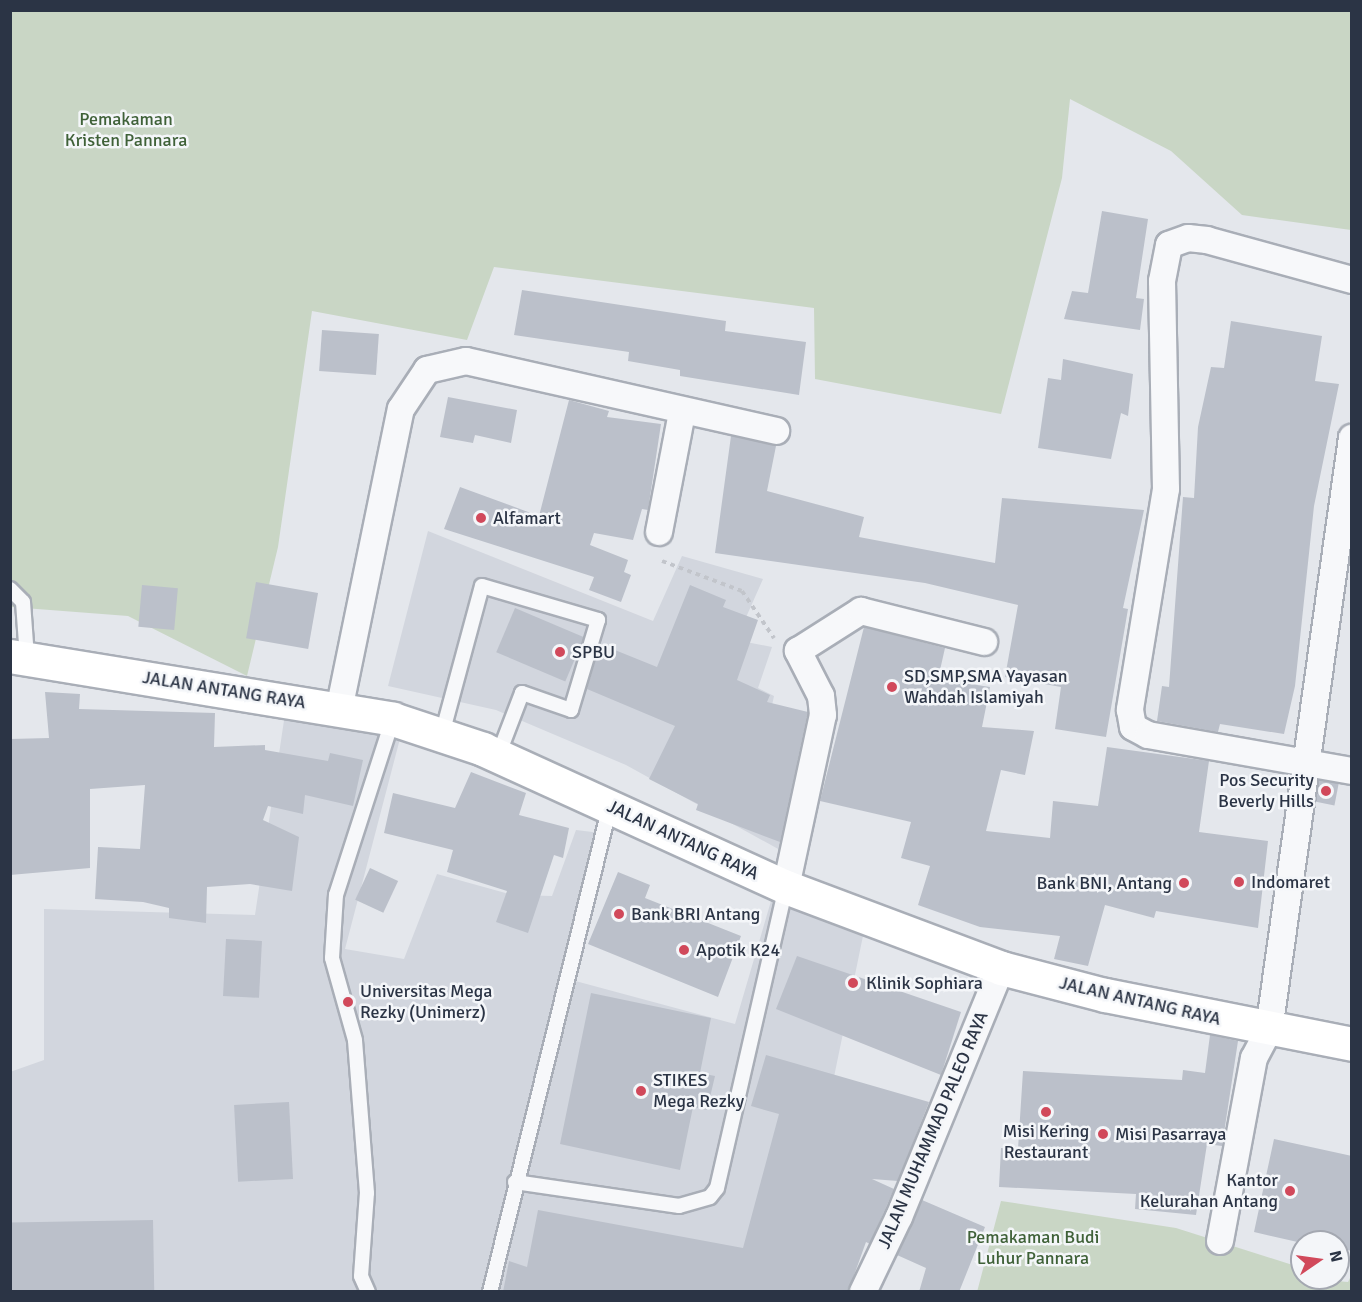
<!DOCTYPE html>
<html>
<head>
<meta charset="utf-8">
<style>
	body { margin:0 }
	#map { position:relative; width:1362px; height:1302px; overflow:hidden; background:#e4e7ec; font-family:Signika,sans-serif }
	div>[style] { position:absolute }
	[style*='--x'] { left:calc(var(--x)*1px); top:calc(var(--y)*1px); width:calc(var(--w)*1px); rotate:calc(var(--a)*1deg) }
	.built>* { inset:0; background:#d2d6de }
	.green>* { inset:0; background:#c9d6c5 }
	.building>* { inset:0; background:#bbc0ca; transform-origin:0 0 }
	.path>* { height:4px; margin-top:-2px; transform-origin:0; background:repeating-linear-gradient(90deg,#c2c5cb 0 4.5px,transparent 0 9px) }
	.roads { filter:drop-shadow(2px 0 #a9aeb7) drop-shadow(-2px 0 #a9aeb7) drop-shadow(0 2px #a9aeb7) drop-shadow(0 -2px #a9aeb7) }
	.lane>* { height:14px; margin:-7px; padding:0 7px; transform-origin:7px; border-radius:7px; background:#f7f8fa }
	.street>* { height:26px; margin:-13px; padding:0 13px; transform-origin:13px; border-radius:13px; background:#f7f8fa }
	.primary>* { height:33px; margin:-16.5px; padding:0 16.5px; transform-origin:16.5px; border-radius:16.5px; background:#fff }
	.dots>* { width:16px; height:16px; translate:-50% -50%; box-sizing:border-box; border:3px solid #f4f6f9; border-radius:50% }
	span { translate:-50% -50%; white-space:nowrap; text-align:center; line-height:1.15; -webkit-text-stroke:5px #f4f6f9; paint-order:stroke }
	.park-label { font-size:18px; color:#3f6138 }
	.poi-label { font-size:18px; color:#2b3445 }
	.left { translate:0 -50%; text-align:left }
	.right { translate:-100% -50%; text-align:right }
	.street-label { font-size:18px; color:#2b3445 }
	.frame { position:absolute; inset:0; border:12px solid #2b3445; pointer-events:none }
	.north { position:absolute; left:1290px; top:1230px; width:60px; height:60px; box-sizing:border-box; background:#f4f6f9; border:2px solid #a4a8b1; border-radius:50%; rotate:77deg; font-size:16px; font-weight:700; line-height:24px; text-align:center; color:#2b3445 }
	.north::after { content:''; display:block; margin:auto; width:21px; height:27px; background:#d1495b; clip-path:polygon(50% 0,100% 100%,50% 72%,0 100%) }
</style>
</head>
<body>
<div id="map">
	<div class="built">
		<div style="clip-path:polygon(428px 531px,653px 621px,682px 556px,763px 579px,736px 640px,772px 647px,758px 688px,774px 696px,762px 752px,809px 763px,780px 850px,626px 765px,496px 710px,388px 686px)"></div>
		<div style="clip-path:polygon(286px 707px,402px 731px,345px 949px,404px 959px,437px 874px,513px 895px,552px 896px,576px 830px,609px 834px,568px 979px,735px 1024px,771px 901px,864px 931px,790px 1291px,11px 1291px,10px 1072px,44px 1060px,44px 909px,255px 915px)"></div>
	</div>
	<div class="green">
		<div style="clip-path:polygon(10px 11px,1351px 11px,1351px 230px,1242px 215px,1171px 151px,1070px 99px,1062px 178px,1001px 414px,815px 379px,814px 308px,494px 267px,467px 340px,312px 311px,278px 547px,247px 676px,128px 616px,11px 607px)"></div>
		<div style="clip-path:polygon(1001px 1201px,1176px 1228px,1302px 1268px,1302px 1278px,1348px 1282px,1352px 1274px,1351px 1292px,977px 1292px)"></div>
	</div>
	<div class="building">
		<div style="clip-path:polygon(1102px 211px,1148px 219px,1136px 298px,1144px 299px,1140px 330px,1064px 319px,1072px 291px,1088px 293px)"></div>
		<div style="clip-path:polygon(522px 290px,726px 321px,725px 331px,806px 342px,799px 395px,680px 376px,680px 370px,628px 361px,629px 352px,514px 335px)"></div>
		<div style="clip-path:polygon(1231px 321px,1322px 336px,1315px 381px,1339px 384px,1314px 506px,1295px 686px,1284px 734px,1220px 724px,1218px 732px,1157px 721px,1162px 686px,1169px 687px,1183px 497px,1194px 498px,1198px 427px,1211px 367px,1224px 368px)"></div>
		<div style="left:322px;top:330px;width:57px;height:41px;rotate:4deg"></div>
		<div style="clip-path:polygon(1063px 359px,1133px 374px,1128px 416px,1121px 413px,1111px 459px,1038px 448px,1048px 378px,1061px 380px)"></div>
		<div style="clip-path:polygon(448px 397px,517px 410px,511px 443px,475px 435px,473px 443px,440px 437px)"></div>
		<div style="clip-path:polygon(569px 400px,609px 411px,607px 417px,661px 424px,648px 510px,642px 509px,633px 540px,594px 533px,590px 545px,628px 560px,624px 572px,631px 575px,621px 602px,589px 590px,594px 577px,444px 529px,460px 487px,539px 516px)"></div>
		<div style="clip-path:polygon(731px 436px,776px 446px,767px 491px,864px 517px,859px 537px,995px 563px,1002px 498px,1144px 510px,1123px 608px,1128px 609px,1106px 737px,1055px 729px,1061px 687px,1005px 677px,1018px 605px,925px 583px,715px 553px)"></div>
		<div style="left:256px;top:582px;width:63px;height:57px;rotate:10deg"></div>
		<div style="left:142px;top:585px;width:36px;height:42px;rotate:5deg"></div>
		<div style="clip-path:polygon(690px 585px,726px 600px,723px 607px,758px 620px,737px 680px,770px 695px,767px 702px,808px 712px,780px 842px,696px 810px,698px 804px,649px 779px,675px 726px,587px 689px,600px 644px,657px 667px)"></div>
		<div style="left:515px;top:608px;width:75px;height:48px;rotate:23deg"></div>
		<div style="clip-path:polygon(864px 627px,945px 648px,938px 679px,990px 687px,982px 727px,1034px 731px,1025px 775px,1001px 770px,986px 831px,1050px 838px,1053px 801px,1098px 806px,1107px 747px,1209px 761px,1199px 832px,1268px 841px,1258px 928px,1156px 911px,1154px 918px,1105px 905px,1088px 966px,1054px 959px,1060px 936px,980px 927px,918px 905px,930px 866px,901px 858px,911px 822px,820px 801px)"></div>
		<div style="clip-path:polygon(45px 692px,80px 694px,79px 709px,215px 713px,214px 747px,265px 745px,265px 750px,328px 761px,330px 753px,363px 760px,353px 806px,305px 795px,303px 814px,268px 806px,263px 820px,299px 837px,292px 891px,250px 884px,207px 887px,206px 923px,169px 918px,169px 908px,143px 902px,95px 899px,98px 847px,140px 849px,145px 785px,90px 789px,90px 868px,10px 875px,10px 739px,49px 738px)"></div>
		<div style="clip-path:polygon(471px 772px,526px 793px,519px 815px,569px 828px,563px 858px,554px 855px,528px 933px,496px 922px,507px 891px,447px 872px,453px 850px,384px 833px,393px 793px,455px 808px)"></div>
		<div style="left:1319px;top:780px;width:20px;height:22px;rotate:11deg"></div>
		<div style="left:370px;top:868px;width:31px;height:35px;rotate:25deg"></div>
		<div style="clip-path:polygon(618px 872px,650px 885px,645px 898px,741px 936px,718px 997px,588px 944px)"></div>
		<div style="left:226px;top:939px;width:36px;height:57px;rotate:3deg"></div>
		<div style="clip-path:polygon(797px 956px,961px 1012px,941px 1075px,776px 1009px)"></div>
		<div style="clip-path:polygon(591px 993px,711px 1018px,700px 1073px,715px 1076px,707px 1110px,693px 1107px,680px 1170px,560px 1144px)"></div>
		<div style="clip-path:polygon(1210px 1035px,1238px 1041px,1222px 1146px,1207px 1144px,1196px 1215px,1135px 1209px,1136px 1194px,999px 1187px,1001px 1148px,1018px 1149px,1023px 1071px,1182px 1080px,1183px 1070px,1205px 1073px)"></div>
		<div style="clip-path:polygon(766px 1055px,929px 1102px,898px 1181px,872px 1179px,894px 1189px,870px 1244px,866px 1242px,848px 1292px,503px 1292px,509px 1261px,527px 1267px,538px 1210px,743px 1248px,779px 1114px,751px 1106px)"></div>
		<div style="left:289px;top:1102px;width:77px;height:55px;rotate:87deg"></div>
		<div style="clip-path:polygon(1274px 1139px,1352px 1156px,1352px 1251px,1338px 1248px,1338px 1242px,1302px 1243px,1254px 1232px)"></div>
		<div style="clip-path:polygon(922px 1200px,985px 1227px,959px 1292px,919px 1292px,926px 1268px,897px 1255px)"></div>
		<div style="left:153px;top:1220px;width:72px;height:143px;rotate:89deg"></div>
	</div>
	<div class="path">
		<div style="--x:662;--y:561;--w:85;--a:20.6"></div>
		<div style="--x:742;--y:591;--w:57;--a:55.8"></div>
	</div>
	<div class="roads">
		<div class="lane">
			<div style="--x:10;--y:589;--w:18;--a:45"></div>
			<div style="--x:23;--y:602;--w:56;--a:85.9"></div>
			<div style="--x:442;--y:734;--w:153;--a:-74.9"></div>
			<div style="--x:482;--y:586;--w:121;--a:16.3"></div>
			<div style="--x:598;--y:620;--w:94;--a:106.7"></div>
			<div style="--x:571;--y:710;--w:52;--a:-160.9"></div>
			<div style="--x:522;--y:693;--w:67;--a:110.9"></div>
			<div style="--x:515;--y:1182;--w:166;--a:8.3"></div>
			<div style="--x:679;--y:1206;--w:32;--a:-16"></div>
			<div style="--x:710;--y:1197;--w:11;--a:-52"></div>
			<div style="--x:717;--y:1188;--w:309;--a:-77.1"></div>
			<div style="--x:368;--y:1292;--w:17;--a:-114"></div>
			<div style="--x:361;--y:1276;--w:83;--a:-85.9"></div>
			<div style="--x:367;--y:1193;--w:153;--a:-94.5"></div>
			<div style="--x:355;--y:1040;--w:85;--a:-105.7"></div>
			<div style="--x:332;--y:958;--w:63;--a:-86.4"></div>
			<div style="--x:336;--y:895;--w:185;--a:-72.1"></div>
			<div style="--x:490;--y:1292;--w:501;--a:-76.13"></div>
		</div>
		<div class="street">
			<div style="--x:1352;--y:280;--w:150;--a:-164.6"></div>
			<div style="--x:1207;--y:240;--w:19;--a:-174"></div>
			<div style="--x:1188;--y:238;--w:20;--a:160"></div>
			<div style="--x:1169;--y:245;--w:37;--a:101"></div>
			<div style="--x:1162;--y:281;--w:208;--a:88.9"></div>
			<div style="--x:1166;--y:489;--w:224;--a:99.3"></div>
			<div style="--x:1130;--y:710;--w:17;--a:80"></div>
			<div style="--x:1133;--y:727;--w:17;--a:28"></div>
			<div style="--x:1148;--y:735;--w:207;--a:10"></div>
			<div style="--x:659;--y:532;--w:122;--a:-79.1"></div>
			<div style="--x:339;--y:710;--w:307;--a:-78.4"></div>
			<div style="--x:401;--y:409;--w:47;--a:-56.3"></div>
			<div style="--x:427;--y:370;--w:40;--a:-13"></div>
			<div style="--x:466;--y:361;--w:318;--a:12.7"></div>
			<div style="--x:786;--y:887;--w:176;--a:-77.9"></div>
			<div style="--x:823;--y:715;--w:19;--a:-96"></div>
			<div style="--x:821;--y:696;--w:51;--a:-117.1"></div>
			<div style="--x:798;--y:651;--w:75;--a:-32.4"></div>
			<div style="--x:861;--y:611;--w:127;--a:14.1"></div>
			<div style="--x:1220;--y:1241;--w:186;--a:-79.5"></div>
			<div style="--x:1254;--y:1058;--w:32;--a:-62"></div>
			<div style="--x:1269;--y:1030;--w:598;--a:-82.02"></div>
			<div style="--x:863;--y:1292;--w:83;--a:-64.4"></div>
			<div style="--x:899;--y:1217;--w:269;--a:-67.7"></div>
		</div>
		<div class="primary">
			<div style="--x:10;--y:656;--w:388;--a:9.3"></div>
			<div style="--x:393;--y:719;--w:95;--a:18.4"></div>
			<div style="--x:483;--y:749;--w:333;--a:24.5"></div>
			<div style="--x:786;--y:887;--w:230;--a:20.6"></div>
			<div style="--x:1001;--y:968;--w:107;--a:14.6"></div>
			<div style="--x:1105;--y:995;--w:252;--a:11.2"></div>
		</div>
	</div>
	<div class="dots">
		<div style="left:481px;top:518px;background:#d1495b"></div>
		<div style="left:560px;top:652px;background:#d1495b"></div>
		<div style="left:892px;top:687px;background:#d1495b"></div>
		<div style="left:1326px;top:791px;background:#d1495b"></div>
		<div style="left:1239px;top:882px;background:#d1495b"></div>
		<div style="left:1184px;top:883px;background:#d1495b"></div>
		<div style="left:619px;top:914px;background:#d1495b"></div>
		<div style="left:684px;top:950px;background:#d1495b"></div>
		<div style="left:853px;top:983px;background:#d1495b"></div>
		<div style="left:348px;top:1002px;background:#d1495b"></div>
		<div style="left:641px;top:1091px;background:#d1495b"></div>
		<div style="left:1046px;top:1112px;background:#d1495b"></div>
		<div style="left:1103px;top:1134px;background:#d1495b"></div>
		<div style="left:1290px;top:1191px;background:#d1495b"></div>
	</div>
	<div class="park-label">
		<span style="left:126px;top:130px">Pemakaman<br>Kristen Pannara</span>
		<span style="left:1033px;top:1248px">Pemakaman Budi<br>Luhur Pannara</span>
	</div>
	<div class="poi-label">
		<span class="left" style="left:493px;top:518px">Alfamart</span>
		<span class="left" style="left:572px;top:652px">SPBU</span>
		<span class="left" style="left:904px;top:687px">SD,SMP,SMA Yayasan<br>Wahdah Islamiyah</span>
		<span class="right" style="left:1314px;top:791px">Pos Security<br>Beverly Hills</span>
		<span class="left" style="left:1251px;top:882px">Indomaret</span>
		<span class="right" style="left:1172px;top:883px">Bank BNI, Antang</span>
		<span class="left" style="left:631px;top:914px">Bank BRI Antang</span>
		<span class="left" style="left:696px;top:950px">Apotik K24</span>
		<span class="left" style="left:866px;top:983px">Klinik Sophiara</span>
		<span class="left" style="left:360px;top:1002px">Universitas Mega<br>Rezky (Unimerz)</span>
		<span class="left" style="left:653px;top:1091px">STIKES<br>Mega Rezky</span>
		<span style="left:1046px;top:1142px">Misi Kering<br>Restaurant</span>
		<span class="left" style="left:1115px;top:1134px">Misi Pasarraya</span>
		<span class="right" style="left:1278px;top:1191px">Kantor<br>Kelurahan Antang</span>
	</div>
	<div class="street-label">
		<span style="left:224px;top:690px;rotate:9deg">JALAN ANTANG RAYA</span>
		<span style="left:683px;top:840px;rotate:25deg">JALAN ANTANG RAYA</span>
		<span style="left:1140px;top:1001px;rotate:13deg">JALAN ANTANG RAYA</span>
		<span style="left:933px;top:1130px;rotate:-67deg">JALAN MUHAMMAD PALEO RAYA</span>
	</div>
	<div class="frame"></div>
	<div class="north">N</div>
</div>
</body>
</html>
